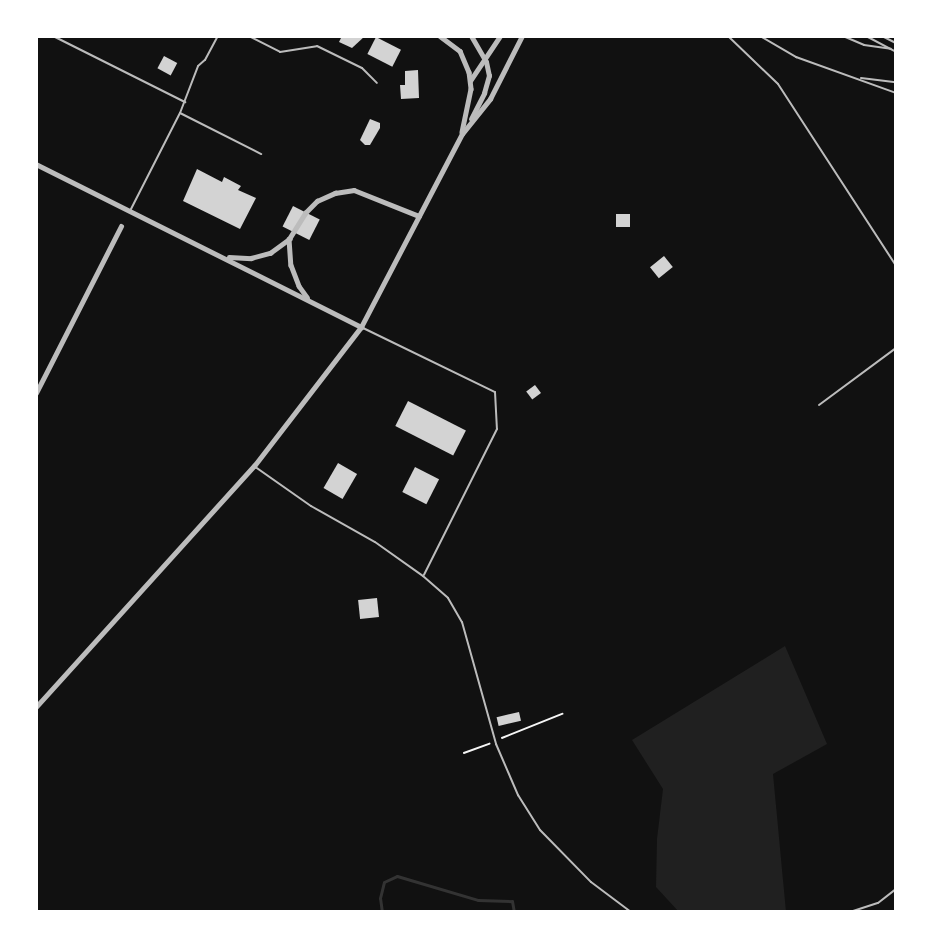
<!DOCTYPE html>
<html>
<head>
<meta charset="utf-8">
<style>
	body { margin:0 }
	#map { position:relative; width:932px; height:948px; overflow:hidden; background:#111; font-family:"Space Grotesk",sans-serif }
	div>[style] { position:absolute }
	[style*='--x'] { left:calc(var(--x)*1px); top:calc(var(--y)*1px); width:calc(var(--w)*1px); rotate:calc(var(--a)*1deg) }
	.green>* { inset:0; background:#202020 }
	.stream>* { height:3px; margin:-1.5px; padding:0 1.5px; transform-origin:1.5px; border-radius:1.5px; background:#333 }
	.building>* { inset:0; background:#d3d3d3; transform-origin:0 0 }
	.path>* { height:1.5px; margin:-0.75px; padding:0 0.75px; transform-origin:0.75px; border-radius:0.75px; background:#f5f5f5 }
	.service>* { height:2px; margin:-1px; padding:0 1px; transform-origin:1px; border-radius:1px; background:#bcbcbc }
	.minor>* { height:4.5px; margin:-2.25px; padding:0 2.25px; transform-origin:2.25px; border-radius:2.25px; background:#bcbcbc }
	span { translate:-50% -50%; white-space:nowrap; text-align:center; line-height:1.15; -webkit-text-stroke:6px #fff; paint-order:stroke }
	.frame { position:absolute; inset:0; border:38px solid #fff; pointer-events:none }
</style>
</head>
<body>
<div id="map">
	<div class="green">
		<div style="clip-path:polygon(785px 646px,827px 744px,773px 774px,786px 912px,679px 912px,656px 887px,657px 839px,663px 789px,632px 740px)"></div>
	</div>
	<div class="stream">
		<div style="--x:382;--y:912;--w:14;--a:-98"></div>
		<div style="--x:380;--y:898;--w:16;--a:-76"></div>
		<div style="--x:384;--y:882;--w:14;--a:-25"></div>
		<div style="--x:397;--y:876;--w:84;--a:16.5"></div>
		<div style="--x:478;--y:900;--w:34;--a:2"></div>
		<div style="--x:512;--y:901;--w:11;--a:80"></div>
	</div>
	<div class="building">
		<div style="clip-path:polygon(342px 36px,365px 36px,352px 48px,339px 42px)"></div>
		<div style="left:376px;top:37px;width:28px;height:19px;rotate:27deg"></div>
		<div style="left:164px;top:56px;width:15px;height:14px;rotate:28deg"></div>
		<div style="clip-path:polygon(418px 70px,419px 98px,401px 99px,400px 85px,405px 85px,405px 71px)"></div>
		<div style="clip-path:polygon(370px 119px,380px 123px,380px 128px,370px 145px,365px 145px,360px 140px)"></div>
		<div style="clip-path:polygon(197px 169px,222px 182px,224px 177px,241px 186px,238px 190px,256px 198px,240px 229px,183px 201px)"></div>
		<div style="left:293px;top:206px;width:30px;height:23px;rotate:27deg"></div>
		<div style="left:616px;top:214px;width:14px;height:13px"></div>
		<div style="left:664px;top:256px;width:14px;height:18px;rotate:51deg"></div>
		<div style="left:535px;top:385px;width:10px;height:11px;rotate:53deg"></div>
		<div style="left:408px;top:401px;width:65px;height:28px;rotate:27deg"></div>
		<div style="left:338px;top:463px;width:22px;height:29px;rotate:30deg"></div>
		<div style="left:415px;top:467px;width:27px;height:28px;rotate:27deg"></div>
		<div style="left:377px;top:598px;width:19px;height:19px;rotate:84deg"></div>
		<div style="left:519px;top:712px;width:9px;height:23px;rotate:77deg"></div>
	</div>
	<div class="path">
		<div style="--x:502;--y:738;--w:65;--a:-21.8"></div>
		<div style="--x:464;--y:753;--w:27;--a:-20"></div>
	</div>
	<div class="service">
		<div style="--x:53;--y:36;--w:148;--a:26.6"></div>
		<div style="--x:249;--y:36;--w:35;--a:27"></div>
		<div style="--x:280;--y:52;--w:37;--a:-9"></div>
		<div style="--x:317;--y:46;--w:50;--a:26.1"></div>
		<div style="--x:362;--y:68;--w:21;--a:45"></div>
		<div style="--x:728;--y:36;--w:69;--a:43.8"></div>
		<div style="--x:778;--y:84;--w:217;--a:57"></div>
		<div style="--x:760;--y:36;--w:42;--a:30.3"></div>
		<div style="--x:796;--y:57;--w:106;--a:19.8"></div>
		<div style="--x:843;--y:36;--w:23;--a:23"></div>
		<div style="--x:864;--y:45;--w:27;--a:8"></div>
		<div style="--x:866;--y:36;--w:34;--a:28"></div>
		<div style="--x:882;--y:36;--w:16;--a:27"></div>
		<div style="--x:861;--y:78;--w:35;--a:7"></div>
		<div style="--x:180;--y:113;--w:91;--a:26.8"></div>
		<div style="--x:130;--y:211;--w:110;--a:-63"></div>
		<div style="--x:180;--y:113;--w:50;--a:-69"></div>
		<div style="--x:198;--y:66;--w:9;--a:-41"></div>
		<div style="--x:205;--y:60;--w:27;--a:-62"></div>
		<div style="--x:361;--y:327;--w:149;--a:25.9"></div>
		<div style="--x:495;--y:392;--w:37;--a:87"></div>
		<div style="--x:497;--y:429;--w:163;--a:116.6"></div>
		<div style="--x:819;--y:405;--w:96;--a:-36.5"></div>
		<div style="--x:254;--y:466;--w:70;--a:35.1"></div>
		<div style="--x:311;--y:506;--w:73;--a:29.4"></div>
		<div style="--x:375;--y:542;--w:59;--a:35.3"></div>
		<div style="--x:423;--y:576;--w:33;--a:41"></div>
		<div style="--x:448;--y:598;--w:28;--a:60"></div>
		<div style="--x:462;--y:622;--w:127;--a:74.4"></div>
		<div style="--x:496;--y:744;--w:56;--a:66.7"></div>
		<div style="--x:518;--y:795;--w:41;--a:57.8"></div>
		<div style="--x:540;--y:830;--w:73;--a:45.6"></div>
		<div style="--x:591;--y:882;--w:50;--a:36.9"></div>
		<div style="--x:850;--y:912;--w:29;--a:-18"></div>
		<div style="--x:878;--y:903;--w:23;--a:-38"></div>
	</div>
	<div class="minor">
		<div style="--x:440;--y:36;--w:25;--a:37"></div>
		<div style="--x:460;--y:51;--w:23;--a:67"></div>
		<div style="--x:469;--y:72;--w:17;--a:83"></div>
		<div style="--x:471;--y:89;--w:44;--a:101.8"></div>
		<div style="--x:470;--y:81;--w:54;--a:-56.3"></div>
		<div style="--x:471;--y:119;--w:29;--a:-63"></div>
		<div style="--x:484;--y:93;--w:18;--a:-74"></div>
		<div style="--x:489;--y:76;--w:14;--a:-102"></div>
		<div style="--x:486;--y:62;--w:30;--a:-120"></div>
		<div style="--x:36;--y:164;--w:364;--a:26.6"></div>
		<div style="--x:289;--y:239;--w:26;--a:86"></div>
		<div style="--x:291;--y:265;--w:22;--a:69"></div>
		<div style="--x:299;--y:286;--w:14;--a:54"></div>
		<div style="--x:229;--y:257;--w:22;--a:3"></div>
		<div style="--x:251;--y:258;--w:20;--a:-15"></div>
		<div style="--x:270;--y:253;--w:24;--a:-36"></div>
		<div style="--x:289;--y:239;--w:31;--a:-58"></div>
		<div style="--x:305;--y:213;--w:17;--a:-45"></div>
		<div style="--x:317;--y:201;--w:20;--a:-24"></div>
		<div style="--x:335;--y:193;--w:19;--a:-9"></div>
		<div style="--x:354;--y:190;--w:70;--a:21.8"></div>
		<div style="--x:36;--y:393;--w:187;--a:-63"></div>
		<div style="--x:36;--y:707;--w:325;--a:-47.9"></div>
		<div style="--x:254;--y:466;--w:175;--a:-52.4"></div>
		<div style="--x:361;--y:327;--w:218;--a:-62.4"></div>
		<div style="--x:462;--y:134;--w:45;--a:-51.3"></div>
		<div style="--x:490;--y:99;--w:71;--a:-63.1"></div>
	</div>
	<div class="frame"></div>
</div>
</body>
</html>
